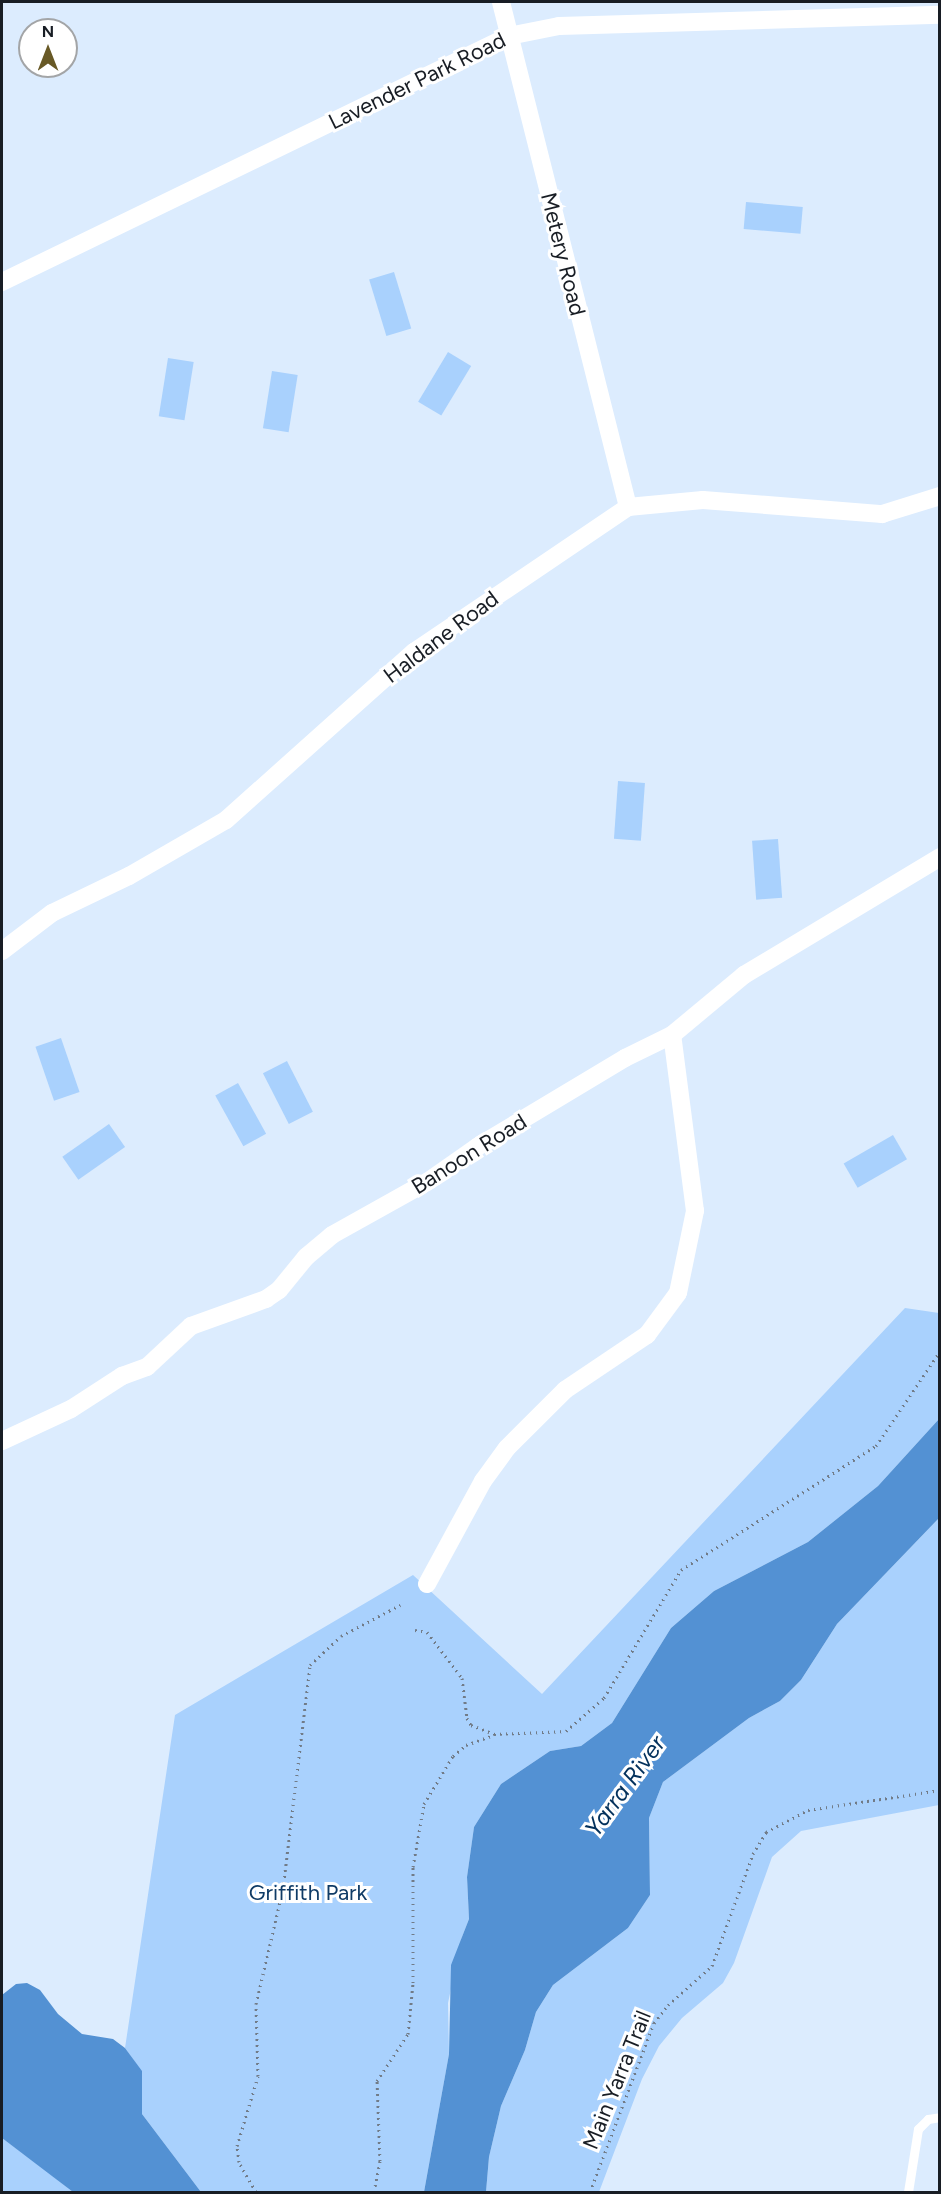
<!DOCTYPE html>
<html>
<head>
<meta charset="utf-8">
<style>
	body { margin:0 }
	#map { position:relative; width:941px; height:2194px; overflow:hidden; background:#dcecfe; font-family:Figtree,sans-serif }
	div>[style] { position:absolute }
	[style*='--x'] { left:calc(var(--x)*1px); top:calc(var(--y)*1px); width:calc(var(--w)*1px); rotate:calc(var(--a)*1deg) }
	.green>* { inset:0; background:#a9d1fd; transform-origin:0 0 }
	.water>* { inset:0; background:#5391d3 }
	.path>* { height:3px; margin-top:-1.5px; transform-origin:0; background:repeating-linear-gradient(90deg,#717b87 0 1.5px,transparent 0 6px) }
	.lane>* { height:9px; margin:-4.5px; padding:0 4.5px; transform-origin:4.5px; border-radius:4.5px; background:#fff }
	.street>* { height:18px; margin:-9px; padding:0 9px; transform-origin:9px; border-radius:9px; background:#fff }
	span { translate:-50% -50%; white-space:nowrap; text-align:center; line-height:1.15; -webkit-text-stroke:6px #fff; paint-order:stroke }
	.street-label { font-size:22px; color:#181d24 }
	.park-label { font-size:22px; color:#0f3b66 }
	.water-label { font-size:24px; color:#03315c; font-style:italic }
	.frame { position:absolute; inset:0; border:3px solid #181d24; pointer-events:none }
	.north { position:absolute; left:18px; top:18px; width:60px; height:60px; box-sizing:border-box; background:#fff; border:2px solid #a3a5a7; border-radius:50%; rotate:0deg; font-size:16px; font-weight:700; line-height:24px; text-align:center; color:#181d24 }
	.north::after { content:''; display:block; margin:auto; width:21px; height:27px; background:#685926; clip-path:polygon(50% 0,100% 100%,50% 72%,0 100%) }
</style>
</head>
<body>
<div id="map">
	<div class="green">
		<div style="left:746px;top:202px;width:57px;height:27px;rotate:5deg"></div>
		<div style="left:394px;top:272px;width:59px;height:26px;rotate:73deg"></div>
		<div style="left:448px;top:352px;width:27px;height:58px;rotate:31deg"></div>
		<div style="left:168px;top:358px;width:26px;height:59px;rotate:9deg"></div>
		<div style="left:272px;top:371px;width:26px;height:58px;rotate:9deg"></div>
		<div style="left:618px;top:781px;width:27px;height:58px;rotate:4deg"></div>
		<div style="left:778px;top:839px;width:59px;height:26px;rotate:86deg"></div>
		<div style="left:61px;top:1038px;width:57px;height:27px;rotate:71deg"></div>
		<div style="left:287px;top:1061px;width:57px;height:27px;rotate:63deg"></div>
		<div style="left:238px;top:1083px;width:58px;height:26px;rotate:61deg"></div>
		<div style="left:109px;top:1124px;width:28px;height:57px;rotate:55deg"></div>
		<div style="left:893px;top:1135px;width:28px;height:57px;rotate:60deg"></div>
		<div style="clip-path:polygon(905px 1308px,939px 1313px,939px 1419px,878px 1486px,808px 1542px,714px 1591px,671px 1628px,612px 1723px,581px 1746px,550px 1751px,501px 1784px,474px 1827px,467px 1877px,469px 1919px,462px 1937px,448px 2003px,449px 2054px,424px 2192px,201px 2192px,142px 2114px,142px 2072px,125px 2048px,175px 1715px,413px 1575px,542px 1694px)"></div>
		<div style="clip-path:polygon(939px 1518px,939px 1805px,801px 1831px,772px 1857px,734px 1963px,723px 1983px,682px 2018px,659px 2046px,642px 2079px,599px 2192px,486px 2192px,489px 2157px,501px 2106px,525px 2050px,536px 2012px,553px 1985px,628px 1928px,650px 1895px,649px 1818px,663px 1782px,749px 1718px,780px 1701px,801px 1680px,837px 1624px)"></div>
		<div style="clip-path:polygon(2px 2138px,44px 2169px,73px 2192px,2px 2192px)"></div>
	</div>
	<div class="water">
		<div style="clip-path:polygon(939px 1419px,939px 1518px,837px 1624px,801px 1680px,780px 1701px,749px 1718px,663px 1782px,649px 1818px,650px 1895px,628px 1928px,553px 1985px,536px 2012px,525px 2050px,501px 2106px,489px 2157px,486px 2192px,424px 2192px,449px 2054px,451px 1965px,469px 1919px,467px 1877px,474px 1827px,501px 1784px,550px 1751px,581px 1746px,612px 1723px,671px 1628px,714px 1591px,808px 1542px,878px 1486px)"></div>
		<div style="clip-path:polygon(27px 1983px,40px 1990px,58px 2014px,82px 2034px,113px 2039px,125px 2048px,142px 2071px,142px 2114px,201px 2192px,73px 2192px,2px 2138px,2px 1995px,16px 1984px)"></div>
	</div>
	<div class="path">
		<div style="--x:415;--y:1630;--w:12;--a:9"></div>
		<div style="--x:427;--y:1632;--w:58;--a:52.7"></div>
		<div style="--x:462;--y:1678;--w:40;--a:82.9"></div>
		<div style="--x:467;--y:1718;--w:8;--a:60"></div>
		<div style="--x:471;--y:1725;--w:25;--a:21"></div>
		<div style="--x:494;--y:1734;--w:72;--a:-2.4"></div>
		<div style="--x:566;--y:1731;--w:50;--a:-41"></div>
		<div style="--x:604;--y:1698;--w:149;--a:-59"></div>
		<div style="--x:681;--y:1570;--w:231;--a:-32.5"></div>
		<div style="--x:876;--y:1446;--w:115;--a:-56"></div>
		<div style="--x:256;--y:2192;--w:34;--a:-120"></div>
		<div style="--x:239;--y:2162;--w:16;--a:-97"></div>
		<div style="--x:237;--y:2146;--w:73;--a:-73.3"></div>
		<div style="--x:258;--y:2076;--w:72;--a:-91.6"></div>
		<div style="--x:256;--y:2004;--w:118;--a:-76.8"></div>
		<div style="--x:283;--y:1889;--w:226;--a:-83.1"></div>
		<div style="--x:310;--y:1665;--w:42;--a:-43.1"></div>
		<div style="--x:341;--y:1636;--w:67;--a:-27.7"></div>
		<div style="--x:374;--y:2192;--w:32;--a:-79"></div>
		<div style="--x:380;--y:2161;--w:80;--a:-92.1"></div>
		<div style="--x:377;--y:2081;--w:56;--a:-56.6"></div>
		<div style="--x:408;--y:2034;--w:51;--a:-84.4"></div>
		<div style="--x:413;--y:1983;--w:116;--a:-90"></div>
		<div style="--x:413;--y:1867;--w:64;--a:-80.1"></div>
		<div style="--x:424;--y:1804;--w:56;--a:-58.9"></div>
		<div style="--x:453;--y:1756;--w:17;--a:-40"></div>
		<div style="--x:466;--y:1745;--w:29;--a:-20"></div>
		<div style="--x:590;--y:2192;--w:181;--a:-69.3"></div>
		<div style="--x:654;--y:2023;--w:23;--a:-52"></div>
		<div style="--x:668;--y:2005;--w:59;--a:-41.6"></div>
		<div style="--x:712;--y:1966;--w:119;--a:-69.9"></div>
		<div style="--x:753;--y:1854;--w:26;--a:-59"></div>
		<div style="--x:766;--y:1832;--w:47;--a:-27.6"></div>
		<div style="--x:808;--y:1810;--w:134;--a:-8.6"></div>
	</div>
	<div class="lane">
		<div style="--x:908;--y:2192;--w:64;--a:-81"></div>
		<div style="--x:918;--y:2129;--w:14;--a:-45"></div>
		<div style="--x:928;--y:2119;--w:12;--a:-9"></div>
	</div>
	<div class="street">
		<div style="--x:501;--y:2;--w:521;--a:75.88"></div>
		<div style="--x:2;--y:282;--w:564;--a:-25.88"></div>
		<div style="--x:509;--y:36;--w:51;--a:-11.3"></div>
		<div style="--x:559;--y:26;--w:381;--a:-1.7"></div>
		<div style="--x:2;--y:951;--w:63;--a:-37.2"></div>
		<div style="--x:52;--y:913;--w:85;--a:-25.7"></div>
		<div style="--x:129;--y:876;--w:112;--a:-30"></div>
		<div style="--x:226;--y:820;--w:252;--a:-41.8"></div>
		<div style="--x:414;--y:652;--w:258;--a:-34.1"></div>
		<div style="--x:628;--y:507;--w:75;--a:-5.3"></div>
		<div style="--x:703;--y:500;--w:180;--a:4.5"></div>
		<div style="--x:882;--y:514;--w:61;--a:-17.2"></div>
		<div style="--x:2;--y:1441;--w:76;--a:-24.9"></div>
		<div style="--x:71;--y:1409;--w:61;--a:-32.9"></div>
		<div style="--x:122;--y:1376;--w:27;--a:-20"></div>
		<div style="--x:147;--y:1367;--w:60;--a:-43"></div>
		<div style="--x:191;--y:1326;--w:80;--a:-19.8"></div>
		<div style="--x:266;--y:1299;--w:16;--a:-35"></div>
		<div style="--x:279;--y:1290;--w:43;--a:-50.7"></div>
		<div style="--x:306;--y:1257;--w:34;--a:-40"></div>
		<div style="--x:332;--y:1235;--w:109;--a:-29.2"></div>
		<div style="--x:427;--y:1182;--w:61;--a:-35"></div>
		<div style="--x:477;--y:1147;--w:173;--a:-31"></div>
		<div style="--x:625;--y:1058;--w:52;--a:-26.1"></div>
		<div style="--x:672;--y:1035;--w:94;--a:-39.8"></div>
		<div style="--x:744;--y:975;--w:229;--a:-31"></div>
		<div style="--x:427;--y:1584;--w:117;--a:-61.5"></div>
		<div style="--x:483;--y:1481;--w:41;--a:-54"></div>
		<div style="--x:507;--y:1448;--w:82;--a:-45"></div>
		<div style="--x:565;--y:1390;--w:99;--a:-33.9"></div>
		<div style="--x:647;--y:1335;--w:52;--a:-53.6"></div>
		<div style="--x:678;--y:1293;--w:84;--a:-78.3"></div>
		<div style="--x:695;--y:1211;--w:177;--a:-97.4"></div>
	</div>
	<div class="street-label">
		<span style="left:417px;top:81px;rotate:-26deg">Lavender Park Road</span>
		<span style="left:563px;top:254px;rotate:76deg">Metery Road</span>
		<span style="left:441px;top:637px;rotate:-37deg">Haldane Road</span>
		<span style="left:469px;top:1154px;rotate:-32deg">Banoon Road</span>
		<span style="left:617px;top:2080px;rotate:-68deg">Main Yarra Trail</span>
	</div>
	<div class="park-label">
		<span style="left:308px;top:1893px">Griffith Park</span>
	</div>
	<div class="water-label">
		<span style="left:625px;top:1786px;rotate:-54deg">Yarra River</span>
	</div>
	<div class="frame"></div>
	<div class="north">N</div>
</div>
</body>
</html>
